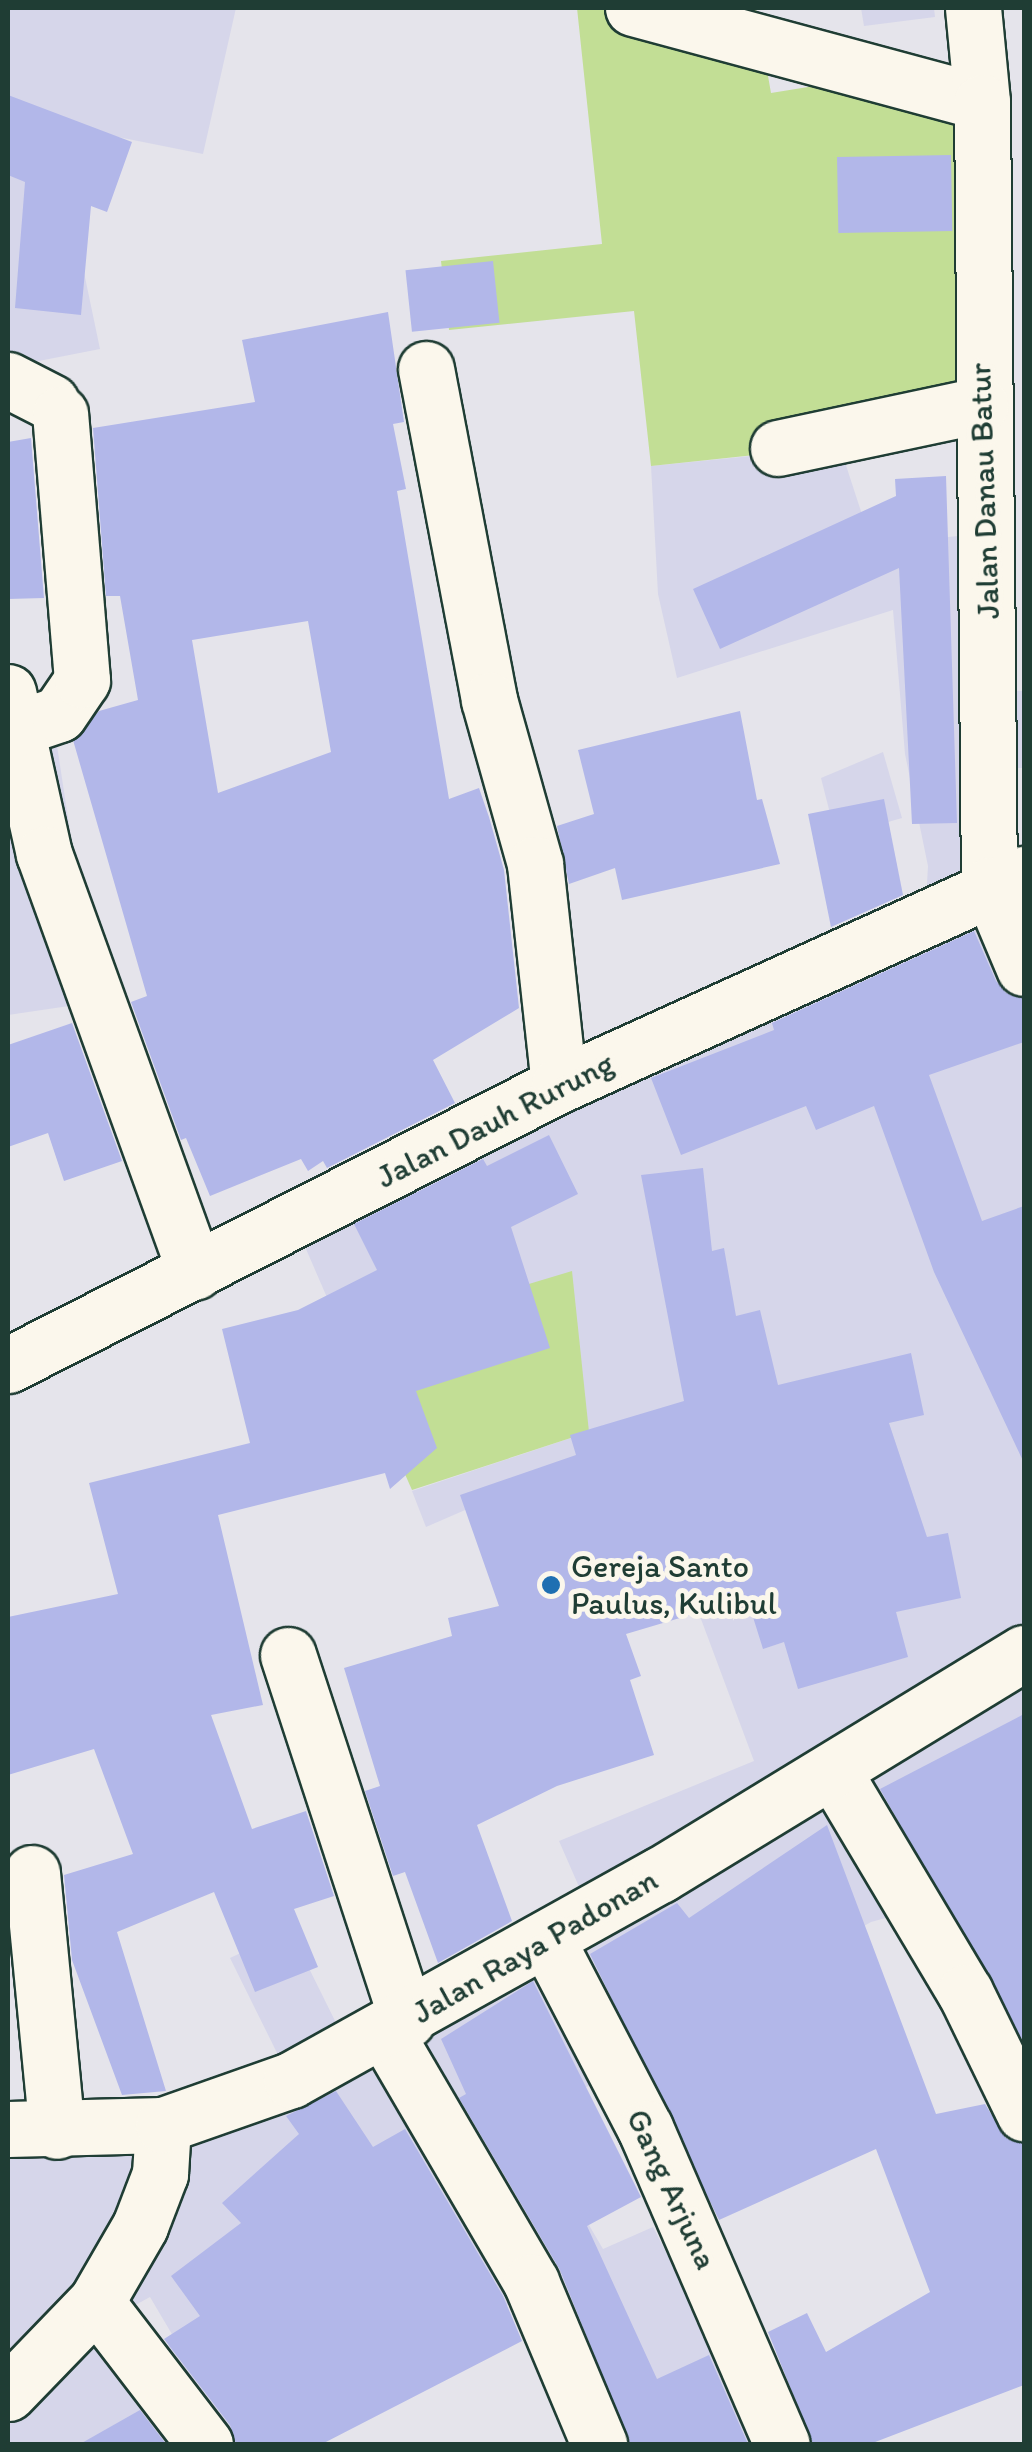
<!DOCTYPE html>
<html>
<head>
<meta charset="utf-8">
<style>
	body { margin:0 }
	#map { position:relative; width:1032px; height:2452px; overflow:hidden; background:#e5e4eb; font-family:Itim,sans-serif }
	div>[style] { position:absolute }
	[style*='--x'] { left:calc(var(--x)*1px); top:calc(var(--y)*1px); width:calc(var(--w)*1px); rotate:calc(var(--a)*1deg) }
	.built>* { inset:0; background:#d6d6ea }
	.green>* { inset:0; background:#c2de95 }
	.building>* { inset:0; background:#b2b7e9; transform-origin:0 0 }
	.roads { filter:drop-shadow(2px 0 #1f3d34) drop-shadow(-2px 0 #1f3d34) drop-shadow(0 2px #1f3d34) drop-shadow(0 -2px #1f3d34) }
	.minor>* { height:55px; margin:-27.5px; padding:0 27.5px; transform-origin:27.5px; border-radius:27.5px; background:#fbf7ec }
	.major>* { height:55px; margin:-27.5px; padding:0 27.5px; transform-origin:27.5px; border-radius:27.5px; background:#fbf7ec }
	.dots>* { width:28px; height:28px; translate:-50% -50%; box-sizing:border-box; border:5px solid #fbf7ec; border-radius:50% }
	span { translate:-50% -50%; white-space:nowrap; text-align:center; line-height:1.15; -webkit-text-stroke:10px #fbf7ec; paint-order:stroke }
	.street-label { font-size:32px; color:#1f3d34 }
	.poi-label { font-size:32px; color:#1f3d34 }
	.left { translate:0 -50%; text-align:left }
	.frame { position:absolute; inset:0; border:10px solid #1f3d34; pointer-events:none }
</style>
</head>
<body>
<div id="map">
	<div class="built">
		<div style="clip-path:polygon(8px 8px,236px 8px,203px 154px,53px 124px,100px 349px,8px 367px)"></div>
		<div style="clip-path:polygon(861px 8px,934px 8px,935px 17px,864px 26px)"></div>
		<div style="clip-path:polygon(evenodd,840px 447px,872px 545px,958px 536px,983px 690px,1024px 691px,1024px 768px,999px 768px,1013px 854px,1024px 853px,1024px 1880px,871px 1922px,528px 2121px,603px 2249px,653px 2227px,714px 2345px,755px 2444px,576px 2444px,511px 2303px,271px 2444px,8px 2444px,8px 2137px,286px 2071px,230px 1958px,290px 1930px,345px 2041px,587px 1905px,559px 1841px,754px 1761px,633px 1437px,426px 1527px,412px 1491px,589px 1432px,345px 1339px,293px 1219px,925px 918px,928px 866px,905px 754px,893px 610px,677px 678px,658px 594px,651px 466px,840px 447px,150px 2297px,176px 2341px,125px 2371px,99px 2325px,150px 2297px)"></div>
		<div style="clip-path:polygon(51px 706px,96px 1002px,8px 1015px,8px 713px)"></div>
		<div style="clip-path:polygon(883px 752px,902px 818px,836px 837px,821px 778px)"></div>
	</div>
	<div class="green">
		<div style="clip-path:polygon(577px 8px,756px 8px,771px 93px,944px 65px,1006px 428px,651px 466px,634px 311px,449px 330px,441px 261px,602px 244px)"></div>
		<div style="clip-path:polygon(572px 1271px,589px 1432px,412px 1490px,345px 1339px)"></div>
	</div>
	<div class="building">
		<div style="clip-path:polygon(8px 95px,132px 142px,107px 212px,91px 206px,81px 315px,15px 308px,25px 182px,8px 175px)"></div>
		<div style="left:951px;top:155px;width:76px;height:114px;rotate:89deg"></div>
		<div style="left:493px;top:261px;width:62px;height:88px;rotate:84deg"></div>
		<div style="clip-path:polygon(evenodd,388px 312px,404px 422px,393px 424px,406px 489px,397px 491px,449px 799px,479px 788px,489px 817px,504px 870px,519px 1008px,433px 1060px,455px 1103px,327px 1168px,323px 1161px,308px 1171px,301px 1159px,210px 1196px,186px 1138px,181px 1140px,131px 1002px,147px 996px,73px 740px,99px 711px,138px 700px,120px 596px,106px 596px,93px 428px,255px 402px,242px 340px,388px 312px,308px 621px,331px 752px,218px 793px,192px 640px,308px 621px)"></div>
		<div style="clip-path:polygon(31px 438px,44px 598px,8px 599px,8px 442px)"></div>
		<div style="clip-path:polygon(946px 476px,957px 823px,912px 824px,899px 568px,720px 649px,693px 589px,896px 496px,895px 479px)"></div>
		<div style="clip-path:polygon(740px 711px,757px 800px,762px 799px,780px 864px,622px 900px,615px 868px,569px 884px,557px 826px,594px 814px,578px 750px)"></div>
		<div style="clip-path:polygon(884px 799px,903px 895px,831px 927px,808px 814px)"></div>
		<div style="clip-path:polygon(974px 931px,996px 981px,1006px 993px,1024px 999px,1024px 1042px,929px 1075px,982px 1221px,1024px 1206px,1024px 1463px,934px 1272px,874px 1106px,816px 1130px,806px 1106px,681px 1155px,651px 1078px,774px 1030px,772px 1023px)"></div>
		<div style="clip-path:polygon(72px 1023px,122px 1161px,64px 1181px,48px 1133px,8px 1147px,8px 1045px)"></div>
		<div style="clip-path:polygon(549px 1135px,578px 1194px,511px 1227px,550px 1348px,416px 1391px,437px 1448px,390px 1489px,385px 1473px,218px 1515px,263px 1705px,211px 1715px,252px 1829px,306px 1811px,334px 1896px,294px 1909px,318px 1967px,255px 1992px,214px 1892px,117px 1932px,166px 2091px,122px 2095px,72px 1960px,64px 1875px,133px 1854px,94px 1749px,8px 1775px,8px 1617px,118px 1594px,89px 1483px,250px 1443px,222px 1329px,298px 1310px,377px 1270px,354px 1224px,483px 1159px,487px 1166px)"></div>
		<div style="clip-path:polygon(703px 1168px,712px 1251px,724px 1248px,736px 1316px,760px 1310px,778px 1385px,911px 1353px,924px 1415px,889px 1423px,927px 1537px,948px 1533px,961px 1598px,896px 1612px,908px 1657px,798px 1689px,784px 1642px,763px 1649px,747px 1598px,626px 1634px,641px 1676px,630px 1680px,654px 1755px,557px 1786px,477px 1825px,512px 1921px,438px 1963px,405px 1872px,393px 1876px,365px 1791px,380px 1786px,344px 1668px,452px 1636px,448px 1618px,499px 1606px,460px 1495px,576px 1455px,570px 1435px,684px 1401px,641px 1175px)"></div>
		<div style="clip-path:polygon(1024px 1714px,1024px 2043px,880px 1789px)"></div>
		<div style="clip-path:polygon(827px 1825px,936px 2114px,985px 2104px,1006px 2138px,1024px 2144px,1024px 2385px,870px 2444px,813px 2444px,768px 2332px,807px 2313px,826px 2352px,930px 2292px,876px 2149px,719px 2220px,590px 1954px,677px 1903px,689px 1918px)"></div>
		<div style="clip-path:polygon(533px 1981px,641px 2197px,587px 2226px,657px 2379px,709px 2355px,748px 2444px,630px 2444px,560px 2270px,459px 2098px,466px 2094px,441px 2039px)"></div>
		<div style="clip-path:polygon(336px 2091px,373px 2147px,405px 2129px,503px 2296px,522px 2341px,322px 2444px,236px 2444px,230px 2425px,164px 2339px,200px 2316px,171px 2276px,241px 2223px,222px 2203px,299px 2134px,286px 2116px)"></div>
		<div style="clip-path:polygon(140px 2410px,166px 2444px,80px 2444px)"></div>
	</div>
	<div class="roads">
		<div class="minor">
			<div style="--x:633;--y:8;--w:361;--a:15.1"></div>
			<div style="--x:973;--y:8;--w:94;--a:84.5"></div>
			<div style="--x:982;--y:102;--w:783;--a:89.49"></div>
			<div style="--x:989;--y:885;--w:90;--a:67.1"></div>
			<div style="--x:426;--y:369;--w:337;--a:79.2"></div>
			<div style="--x:489;--y:700;--w:170;--a:74.3"></div>
			<div style="--x:535;--y:864;--w:222;--a:83.8"></div>
			<div style="--x:8;--y:380;--w:48;--a:27.1"></div>
			<div style="--x:778;--y:448;--w:207;--a:-12"></div>
			<div style="--x:8;--y:692;--w:166;--a:77.5"></div>
			<div style="--x:44;--y:854;--w:444;--a:70.1"></div>
			<div style="--x:15;--y:729;--w:46;--a:-18.8"></div>
			<div style="--x:59;--y:714;--w:41;--a:-55.9"></div>
			<div style="--x:82;--y:680;--w:267;--a:-94.7"></div>
			<div style="--x:8;--y:1365;--w:618;--a:-26.94"></div>
			<div style="--x:559;--y:1085;--w:511;--a:-24.41"></div>
			<div style="--x:288;--y:1655;--w:384;--a:71.9"></div>
			<div style="--x:833;--y:1771;--w:257;--a:59.2"></div>
			<div style="--x:965;--y:1992;--w:135;--a:64"></div>
			<div style="--x:32;--y:1873;--w:259;--a:84.5"></div>
			<div style="--x:547;--y:1940;--w:212;--a:62.5"></div>
			<div style="--x:645;--y:2128;--w:344;--a:66.6"></div>
			<div style="--x:385;--y:2032;--w:290;--a:59.7"></div>
			<div style="--x:531;--y:2282;--w:176;--a:67.2"></div>
			<div style="--x:96;--y:2302;--w:179;--a:52.5"></div>
			<div style="--x:8;--y:2393;--w:127;--a:-46"></div>
			<div style="--x:96;--y:2302;--w:88;--a:-59.9"></div>
			<div style="--x:140;--y:2226;--w:56;--a:-69"></div>
			<div style="--x:160;--y:2174;--w:49;--a:-86.5"></div>
		</div>
		<div class="major">
			<div style="--x:8;--y:2129;--w:155;--a:-1.5"></div>
			<div style="--x:163;--y:2125;--w:136;--a:-19.4"></div>
			<div style="--x:291;--y:2080;--w:422;--a:-29.1"></div>
			<div style="--x:660;--y:1875;--w:426;--a:-31.4"></div>
		</div>
	</div>
	<div class="dots">
		<div style="left:551px;top:1585px;background:#1f6fb2"></div>
	</div>
	<div class="street-label">
		<span style="left:984px;top:491px;rotate:-92deg">Jalan Danau Batur</span>
		<span style="left:495px;top:1120px;rotate:-27deg">Jalan Dauh Rurung</span>
		<span style="left:535px;top:1946px;rotate:-30deg">Jalan Raya Padonan</span>
		<span style="left:672px;top:2189px;rotate:65deg">Gang Arjuna</span>
	</div>
	<div class="poi-label">
		<span class="left" style="left:571px;top:1585px">Gereja Santo<br>Paulus, Kulibul</span>
	</div>
	<div class="frame"></div>
</div>
</body>
</html>
